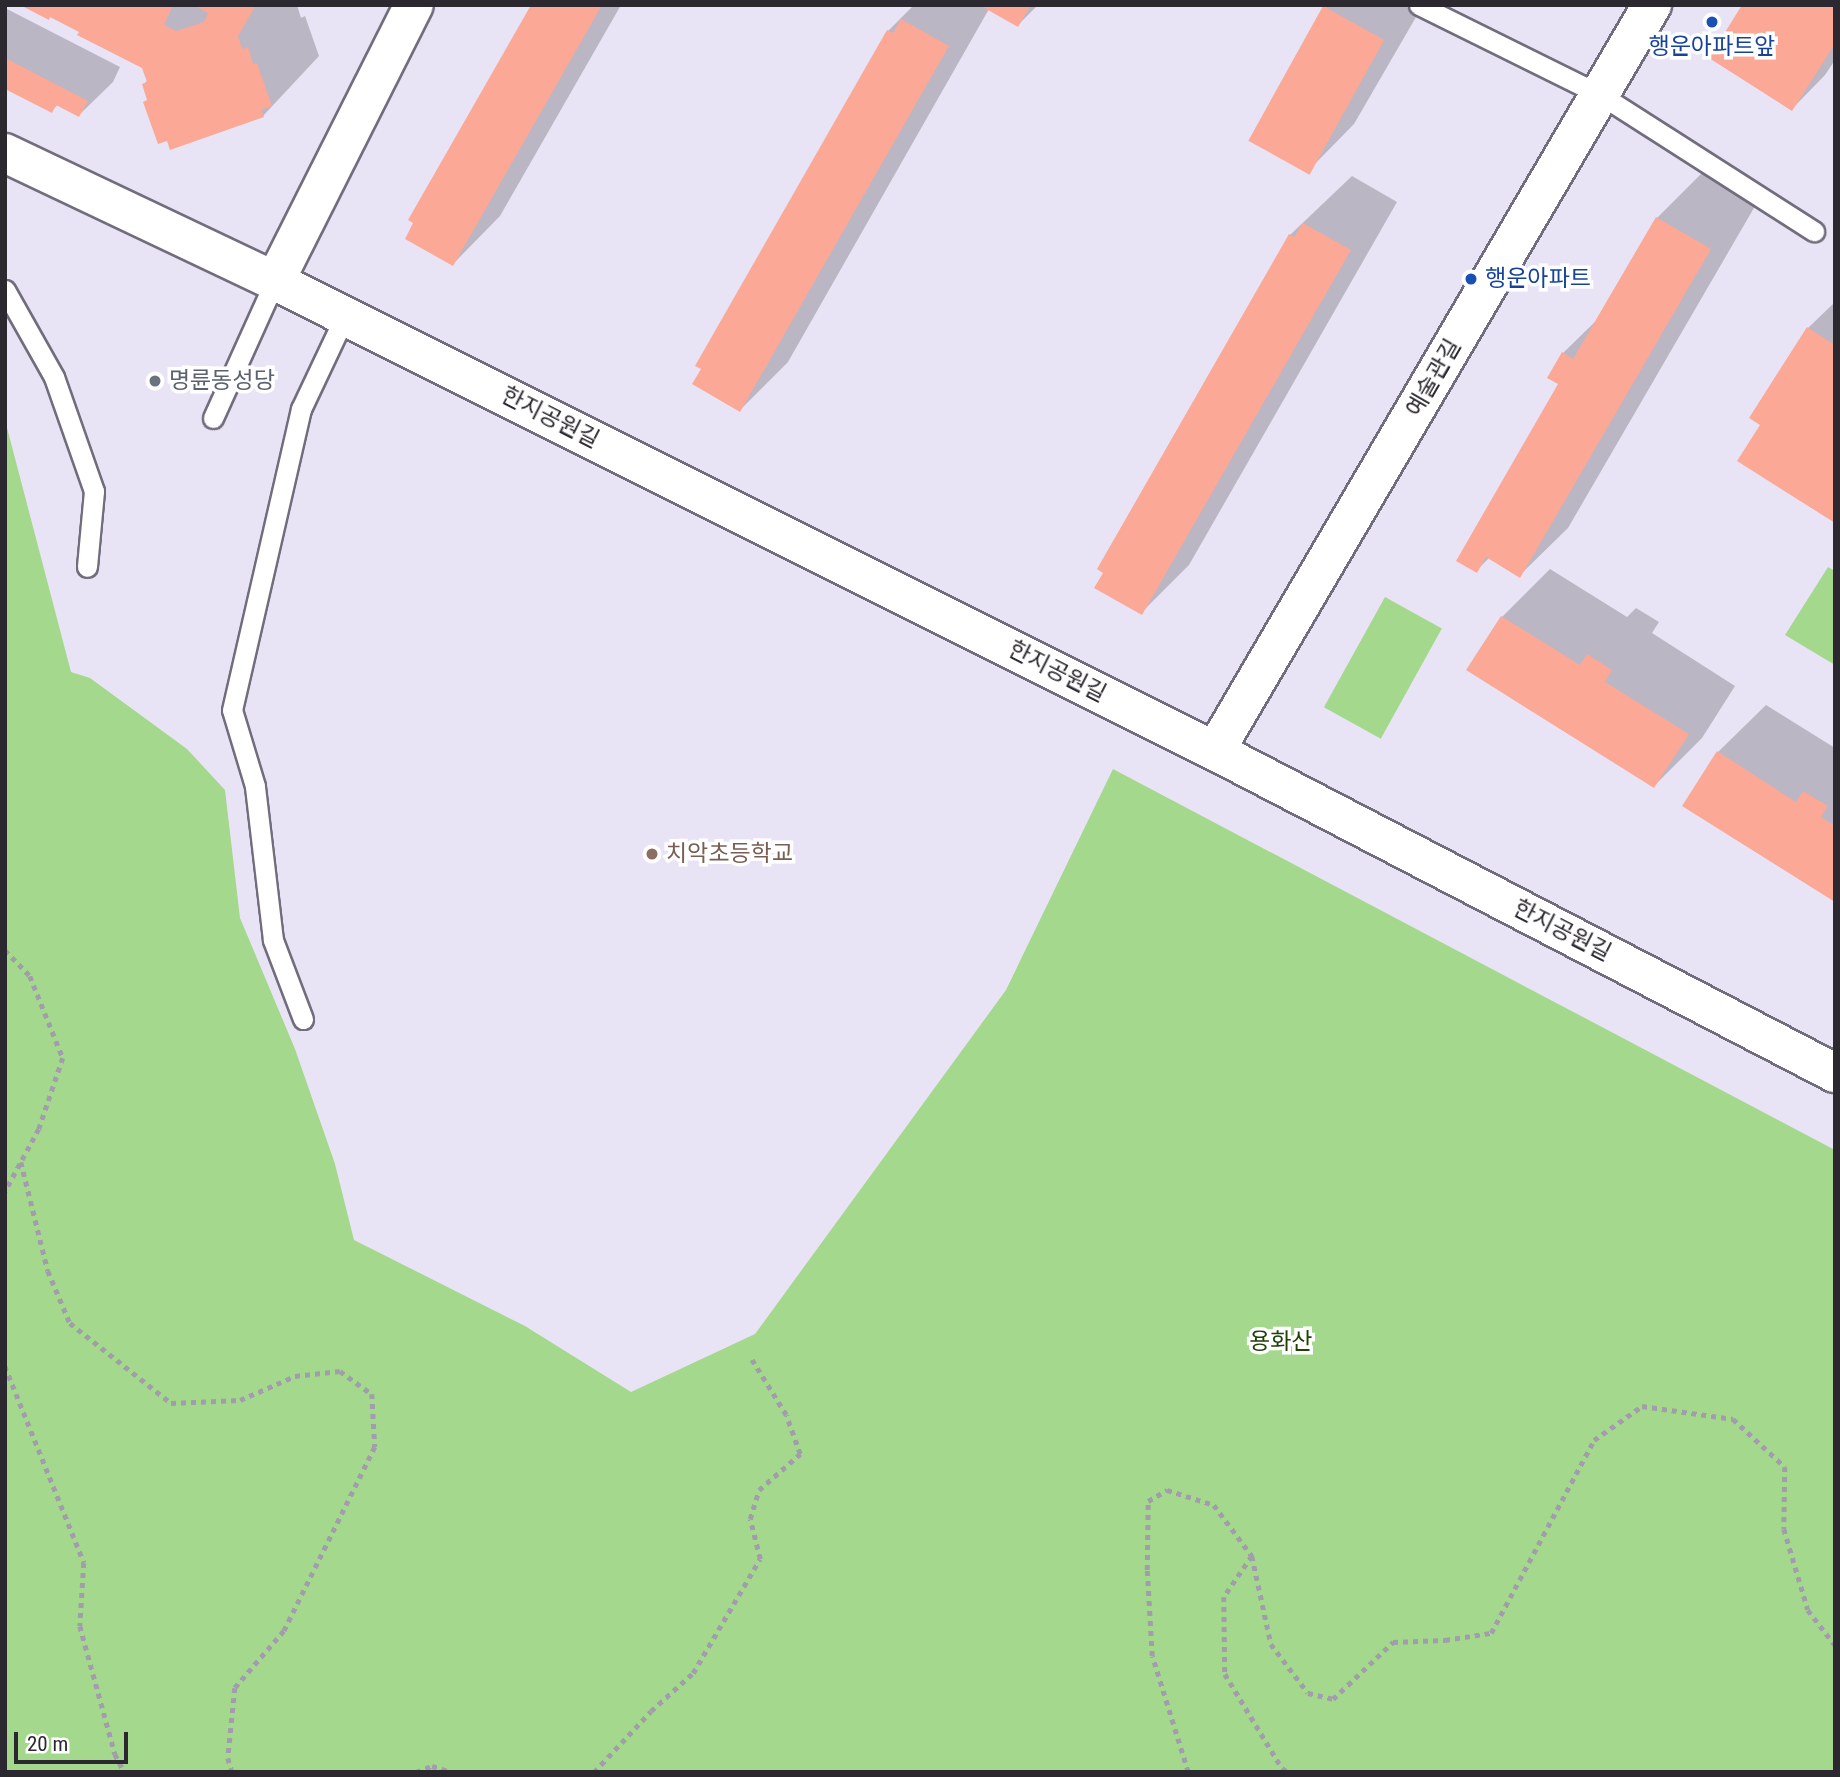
<!DOCTYPE html>
<html>
<head>
<meta charset="utf-8">
<style>
	body { margin:0 }
	#map { position:relative; width:1840px; height:1777px; overflow:hidden; background:#e9e4f5; font-family:"Roboto Condensed","Noto Sans KR",sans-serif }
	div>[style] { position:absolute }
	[style*='--x'] { left:calc(var(--x)*1px); top:calc(var(--y)*1px); width:calc(var(--w)*1px); rotate:calc(var(--a)*1deg) }
	.green>* { inset:0; background:#a4d88d; transform-origin:0 0 }
	.shadow>* { inset:0; background:#0003 }
	.building>* { inset:0; background:#fba896; transform-origin:0 0 }
	.path>* { height:4.5px; margin-top:-2.25px; transform-origin:0; background:repeating-linear-gradient(90deg,#a19daa 0 5px,transparent 0 10px) }
	.roads { filter:drop-shadow(2px 0 #726d7c) drop-shadow(-2px 0 #726d7c) drop-shadow(0 2px #726d7c) drop-shadow(0 -2px #726d7c) }
	.lane>* { height:19px; margin:-9.5px; padding:0 9.5px; transform-origin:9.5px; border-radius:9.5px; background:#fff }
	.street>* { height:38px; margin:-19px; padding:0 19px; transform-origin:19px; border-radius:19px; background:#fff }
	.secondary>* { height:38px; margin:-19px; padding:0 19px; transform-origin:19px; border-radius:19px; background:#fff }
	.dots>* { width:19px; height:19px; translate:-50% -50%; box-sizing:border-box; border:4px solid #fff; border-radius:50% }
	span { translate:-50% -50%; white-space:nowrap; text-align:center; line-height:1.15; -webkit-text-stroke:7px #fff; paint-order:stroke }
	.transit-label { font-size:23px; color:#164399 }
	.left { translate:0 -50%; text-align:left }
	.street-label { font-size:23px; color:#2b282f }
	.worship-label { font-size:23px; color:#5b616d }
	.education-label { font-size:23px; color:#785e54 }
	.park-label { font-size:23px; color:#1d4106 }
	.frame { position:absolute; inset:0; border:7px solid #2b282f; pointer-events:none }
	.scale { position:absolute; left:14px; top:1732px; width:114px; height:32px; box-sizing:border-box; border:4px solid #2b282f; border-top:0; padding-left:9px; font-size:21px; line-height:24px; white-space:nowrap; color:#2b282f; -webkit-text-stroke:5px #fff; paint-order:stroke }
</style>
</head>
<body>
<div id="map">
	<div class="green">
		<div style="clip-path:polygon(5px 420px,71px 672px,90px 678px,187px 749px,225px 790px,240px 918px,295px 1049px,335px 1164px,354px 1240px,525px 1326px,631px 1392px,755px 1334px,1006px 990px,1113px 769px,1835px 1150px,1835px 1772px,5px 1772px)"></div>
		<div style="clip-path:polygon(1828px 567px,1835px 571px,1835px 665px,1785px 635px)"></div>
		<div style="left:1385px;top:597px;width:65px;height:126px;rotate:29deg"></div>
	</div>
	<div class="shadow">
		<div style="clip-path:polygon(23px 5px,297px 5px,301px 18px,305px 16px,319px 56px,263px 116px,145px 102px,149px 98px,144px 84px,148px 80px,144px 67px,51px 15px)"></div>
		<div style="clip-path:polygon(533px 5px,621px 5px,500px 216px,453px 264px)"></div>
		<div style="clip-path:polygon(914px 5px,1038px 5px,1018px 25px,989px 9px,788px 362px,740px 410px,888px 31px)"></div>
		<div style="clip-path:polygon(1326px 5px,1423px 5px,1354px 124px,1307px 172px)"></div>
		<div style="clip-path:polygon(1835px 5px,1835px 60px,1825px 75px,1792px 109px)"></div>
		<div style="clip-path:polygon(5px 8px,120px 67px,113px 82px,79px 115px,58px 104px,52px 111px,5px 87px)"></div>
		<div style="clip-path:polygon(1705px 170px,1758px 201px,1568px 528px,1520px 575px,1489px 558px,1476px 571px,1560px 384px,1563px 353px,1600px 317px,1657px 218px)"></div>
		<div style="clip-path:polygon(1352px 176px,1397px 202px,1189px 565px,1141px 613px,1100px 568px,1290px 235px)"></div>
		<div style="clip-path:polygon(1835px 302px,1835px 521px,1762px 424px,1808px 328px)"></div>
		<div style="clip-path:polygon(1550px 569px,1627px 617px,1636px 608px,1659px 622px,1652px 633px,1735px 686px,1702px 738px,1654px 786px,1502px 617px)"></div>
		<div style="clip-path:polygon(1766px 705px,1835px 748px,1835px 900px,1718px 752px)"></div>
	</div>
	<div class="building">
		<div style="clip-path:polygon(20px 5px,173px 5px,164px 25px,176px 31px,204px 22px,208px 13px,194px 5px,256px 5px,238px 36px,242px 49px,248px 47px,253px 64px,257px 63px,272px 106px,261px 110px,264px 117px,170px 150px,167px 141px,158px 144px,143px 102px,147px 100px,142px 84px,147px 82px,142px 68px,77px 35px,79px 32px,50px 17px,49px 20px)"></div>
		<div style="clip-path:polygon(531px 5px,602px 5px,453px 266px,405px 239px,413px 223px,408px 220px)"></div>
		<div style="clip-path:polygon(979px 5px,1031px 5px,1018px 27px)"></div>
		<div style="clip-path:polygon(1742px 5px,1835px 5px,1835px 44px,1792px 111px,1709px 58px)"></div>
		<div style="left:1323px;top:6px;width:70px;height:154px;rotate:29deg"></div>
		<div style="clip-path:polygon(901px 19px,949px 46px,740px 412px,692px 384px,701px 369px,695px 366px,887px 30px,893px 33px)"></div>
		<div style="clip-path:polygon(5px 58px,88px 101px,79px 117px,56px 105px,52px 113px,5px 89px)"></div>
		<div style="clip-path:polygon(1656px 217px,1711px 249px,1520px 578px,1486px 557px,1477px 573px,1456px 561px,1558px 384px,1547px 378px,1562px 352px,1573px 359px)"></div>
		<div style="clip-path:polygon(1303px 223px,1351px 250px,1142px 615px,1094px 588px,1103px 573px,1097px 569px,1289px 234px,1294px 237px)"></div>
		<div style="clip-path:polygon(1807px 327px,1835px 345px,1835px 523px,1737px 461px,1760px 425px,1749px 418px)"></div>
		<div style="clip-path:polygon(1501px 616px,1580px 665px,1587px 654px,1612px 670px,1605px 682px,1689px 734px,1654px 788px,1466px 670px)"></div>
		<div style="clip-path:polygon(1717px 751px,1796px 802px,1803px 791px,1828px 806px,1821px 817px,1835px 826px,1835px 902px,1682px 806px)"></div>
	</div>
	<div class="path">
		<div style="--x:5;--y:950;--w:36;--a:46"></div>
		<div style="--x:30;--y:976;--w:88;--a:68.1"></div>
		<div style="--x:63;--y:1058;--w:75;--a:108.7"></div>
		<div style="--x:39;--y:1129;--w:72;--a:118.4"></div>
		<div style="--x:21;--y:1162;--w:112;--a:76.1"></div>
		<div style="--x:48;--y:1271;--w:56;--a:67.1"></div>
		<div style="--x:70;--y:1323;--w:129;--a:38.4"></div>
		<div style="--x:171;--y:1403;--w:69;--a:-2.5"></div>
		<div style="--x:240;--y:1400;--w:60;--a:-23.6"></div>
		<div style="--x:295;--y:1376;--w:45;--a:-6.3"></div>
		<div style="--x:340;--y:1371;--w:39;--a:36"></div>
		<div style="--x:372;--y:1394;--w:53;--a:86.8"></div>
		<div style="--x:375;--y:1447;--w:205;--a:116.3"></div>
		<div style="--x:284;--y:1631;--w:75;--a:130.7"></div>
		<div style="--x:235;--y:1688;--w:70;--a:95.7"></div>
		<div style="--x:228;--y:1758;--w:15;--a:74"></div>
		<div style="--x:5;--y:1366;--w:212;--a:68.1"></div>
		<div style="--x:84;--y:1563;--w:63;--a:93.6"></div>
		<div style="--x:80;--y:1626;--w:133;--a:74.7"></div>
		<div style="--x:115;--y:1754;--w:20;--a:63"></div>
		<div style="--x:1252;--y:1556;--w:50;--a:124.3"></div>
		<div style="--x:1224;--y:1597;--w:77;--a:89.3"></div>
		<div style="--x:1225;--y:1674;--w:110;--a:58.8"></div>
		<div style="--x:1282;--y:1768;--w:7;--a:34"></div>
		<div style="--x:416;--y:1772;--w:17;--a:-21"></div>
		<div style="--x:432;--y:1766;--w:21;--a:17"></div>
		<div style="--x:594;--y:1772;--w:83;--a:-46.9"></div>
		<div style="--x:651;--y:1711;--w:57;--a:-42.1"></div>
		<div style="--x:693;--y:1673;--w:132;--a:-59.6"></div>
		<div style="--x:760;--y:1559;--w:41;--a:-104"></div>
		<div style="--x:750;--y:1519;--w:30;--a:-73"></div>
		<div style="--x:759;--y:1490;--w:55;--a:-41.3"></div>
		<div style="--x:800;--y:1454;--w:41;--a:-109.7"></div>
		<div style="--x:786;--y:1415;--w:68;--a:-121.8"></div>
		<div style="--x:1188;--y:1772;--w:121;--a:-107.2"></div>
		<div style="--x:1152;--y:1656;--w:86;--a:-93.3"></div>
		<div style="--x:1147;--y:1570;--w:69;--a:-89.2"></div>
		<div style="--x:1148;--y:1501;--w:22;--a:-30"></div>
		<div style="--x:1167;--y:1490;--w:49;--a:17.7"></div>
		<div style="--x:1214;--y:1505;--w:64;--a:53.3"></div>
		<div style="--x:1252;--y:1556;--w:90;--a:77.8"></div>
		<div style="--x:1271;--y:1644;--w:61;--a:52.9"></div>
		<div style="--x:1308;--y:1693;--w:26;--a:13"></div>
		<div style="--x:1333;--y:1699;--w:83;--a:-43.5"></div>
		<div style="--x:1393;--y:1642;--w:52;--a:-2.2"></div>
		<div style="--x:1445;--y:1640;--w:47;--a:-8.7"></div>
		<div style="--x:1491;--y:1633;--w:219;--a:-61.9"></div>
		<div style="--x:1594;--y:1440;--w:59;--a:-35.3"></div>
		<div style="--x:1642;--y:1406;--w:92;--a:8.1"></div>
		<div style="--x:1733;--y:1419;--w:71;--a:42.7"></div>
		<div style="--x:1785;--y:1467;--w:62;--a:90.9"></div>
		<div style="--x:1784;--y:1529;--w:84;--a:73.5"></div>
		<div style="--x:1808;--y:1610;--w:44;--a:52.4"></div>
	</div>
	<div class="roads">
		<div class="lane">
			<div style="--x:1419;--y:5;--w:203;--a:26.3"></div>
			<div style="--x:1601;--y:95;--w:253;--a:32.6"></div>
			<div style="--x:5;--y:290;--w:100;--a:60.6"></div>
			<div style="--x:54;--y:377;--w:121;--a:70.7"></div>
			<div style="--x:94;--y:491;--w:76;--a:95.3"></div>
			<div style="--x:213;--y:418;--w:150;--a:-65.7"></div>
			<div style="--x:303;--y:1019;--w:85;--a:-110.8"></div>
			<div style="--x:273;--y:940;--w:155;--a:-96.7"></div>
			<div style="--x:255;--y:786;--w:79;--a:-106.8"></div>
			<div style="--x:232;--y:710;--w:309;--a:-77.1"></div>
			<div style="--x:301;--y:409;--w:103;--a:-64.7"></div>
		</div>
		<div class="street">
			<div style="--x:275;--y:281;--w:309;--a:-63.3"></div>
		</div>
		<div class="secondary">
			<div style="--x:5;--y:153;--w:299;--a:25.4"></div>
			<div style="--x:275;--y:281;--w:1051;--a:26.57"></div>
			<div style="--x:1215;--y:751;--w:699;--a:27.45"></div>
			<div style="--x:1215;--y:751;--w:865;--a:-59.64"></div>
		</div>
	</div>
	<div class="dots">
		<div style="left:1712px;top:22px;background:#1a4fb4"></div>
		<div style="left:1471px;top:279px;background:#1a4fb4"></div>
		<div style="left:155px;top:381px;background:#6b7280"></div>
		<div style="left:652px;top:854px;background:#8d6e63"></div>
	</div>
	<div class="transit-label">
		<span style="left:1712px;top:47px">행운아파트앞</span>
		<span class="left" style="left:1485px;top:279px">행운아파트</span>
	</div>
	<div class="street-label">
		<span style="left:1434px;top:378px;rotate:-60deg">예술관길</span>
		<span style="left:550px;top:418px;rotate:27deg">한지공원길</span>
		<span style="left:1057px;top:672px;rotate:27deg">한지공원길</span>
		<span style="left:1562px;top:931px;rotate:27deg">한지공원길</span>
	</div>
	<div class="worship-label">
		<span class="left" style="left:169px;top:381px">명륜동성당</span>
	</div>
	<div class="education-label">
		<span class="left" style="left:666px;top:854px">치악초등학교</span>
	</div>
	<div class="park-label">
		<span style="left:1281px;top:1342px">용화산</span>
	</div>
	<div class="frame"></div>
	<div class="scale">20 m</div>
</div>
</body>
</html>
